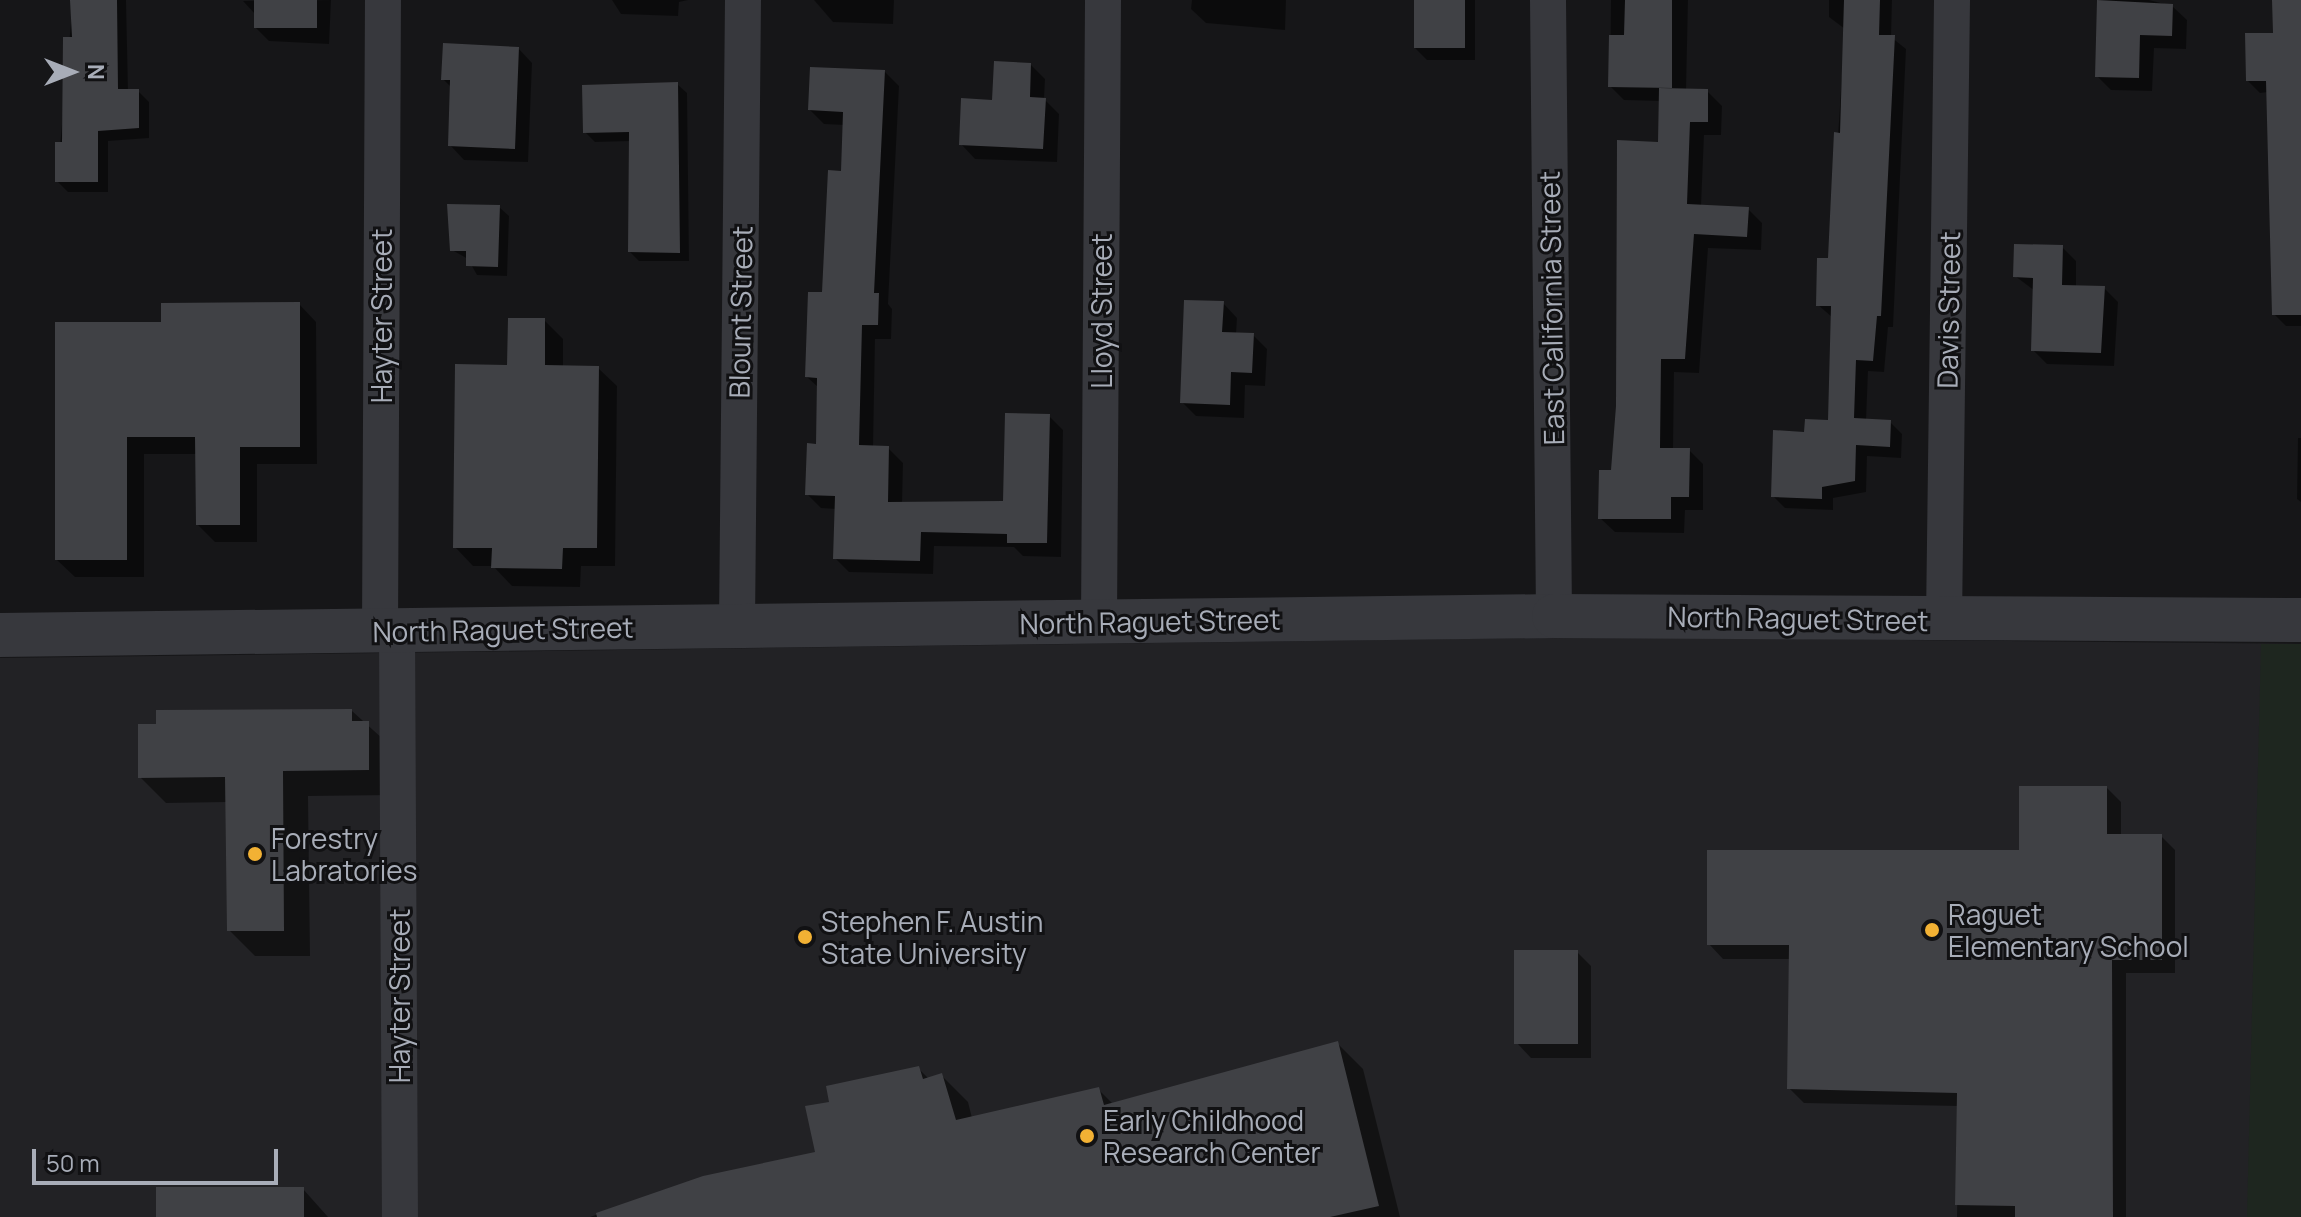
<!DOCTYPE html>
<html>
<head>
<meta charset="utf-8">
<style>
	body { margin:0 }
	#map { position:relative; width:2301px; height:1217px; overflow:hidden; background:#161618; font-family:Manrope,sans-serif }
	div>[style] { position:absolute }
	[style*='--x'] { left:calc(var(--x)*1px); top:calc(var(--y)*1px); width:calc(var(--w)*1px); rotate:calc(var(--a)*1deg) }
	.built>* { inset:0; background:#222225 }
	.green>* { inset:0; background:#1e261f }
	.shadow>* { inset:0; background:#0007 }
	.building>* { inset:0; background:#404145; transform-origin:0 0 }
	.minor>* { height:36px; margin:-18px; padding:0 18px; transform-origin:18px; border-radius:18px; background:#37383d }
	.tertiary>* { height:44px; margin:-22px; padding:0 22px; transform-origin:22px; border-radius:22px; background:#37383d }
	.dots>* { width:22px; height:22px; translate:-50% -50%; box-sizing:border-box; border:4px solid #111113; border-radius:50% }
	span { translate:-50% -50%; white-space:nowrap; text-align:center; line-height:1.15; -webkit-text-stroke:6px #111113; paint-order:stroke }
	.street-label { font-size:28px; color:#a8adb8 }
	.poi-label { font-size:28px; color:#a8adb8 }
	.left { translate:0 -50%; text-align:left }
	.north { position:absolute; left:32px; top:32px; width:80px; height:80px; -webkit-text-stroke:6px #111113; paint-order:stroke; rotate:90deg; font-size:22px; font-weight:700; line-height:32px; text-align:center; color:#a8adb8 }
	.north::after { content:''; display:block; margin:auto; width:28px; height:36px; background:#a8adb8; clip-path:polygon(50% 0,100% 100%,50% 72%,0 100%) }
	.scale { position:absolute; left:32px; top:1149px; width:246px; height:36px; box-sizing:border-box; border:4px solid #a8adb8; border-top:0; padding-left:10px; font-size:24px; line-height:28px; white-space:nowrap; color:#a8adb8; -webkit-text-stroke:6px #111113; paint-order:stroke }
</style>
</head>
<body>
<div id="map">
	<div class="built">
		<div style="clip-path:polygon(1612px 637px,2301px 644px,2301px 1217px,0 1217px,0 658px)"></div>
	</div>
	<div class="green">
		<div style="clip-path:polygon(2261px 644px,2301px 644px,2301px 1217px,2247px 1217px)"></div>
	</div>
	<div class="shadow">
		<div style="clip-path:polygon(73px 0,126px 0,128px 91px,138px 91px,149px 102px,149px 138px,108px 141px,108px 192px,68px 192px,57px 181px)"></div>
		<div style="clip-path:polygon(331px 0,329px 44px,269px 41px,255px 27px,255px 14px,243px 1px)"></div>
		<div style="clip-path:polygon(612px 0,688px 0,679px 2px,678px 16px,621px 14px)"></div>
		<div style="clip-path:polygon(814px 0,894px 0,893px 24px,833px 22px)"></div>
		<div style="clip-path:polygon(1192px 0,1286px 0,1285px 30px,1206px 23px,1191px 9px)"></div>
		<div style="clip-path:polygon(1416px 0,1475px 0,1475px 60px,1427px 60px,1415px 48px)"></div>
		<div style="clip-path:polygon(1611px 0,1688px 0,1686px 91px,1707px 91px,1722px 106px,1721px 135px,1704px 135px,1701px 206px,1748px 209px,1762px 223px,1761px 250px,1708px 248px,1699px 373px,1674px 372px,1673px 450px,1689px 450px,1703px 464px,1703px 510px,1685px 510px,1684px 533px,1615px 532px,1600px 518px,1613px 472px,1660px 144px,1660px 101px,1624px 100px,1610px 86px)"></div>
		<div style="clip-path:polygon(1829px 0,1892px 0,1891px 37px,1906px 49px,1893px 327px,1888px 327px,1884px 372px,1868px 371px,1866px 421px,1890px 422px,1902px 434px,1901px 458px,1867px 456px,1866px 492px,1833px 498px,1833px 510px,1785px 508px,1773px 496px,1829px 422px,1832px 317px,1818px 305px,1830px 260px,1845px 29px,1829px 17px)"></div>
		<div style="clip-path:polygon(2099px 0,2149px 0,2172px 6px,2187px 20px,2186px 49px,2154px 48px,2152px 91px,2111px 90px,2097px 76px)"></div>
		<div style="clip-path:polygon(2274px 0,2301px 0,2301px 326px,2286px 326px,2274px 314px,2268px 92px,2260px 93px,2248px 81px,2275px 35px)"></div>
		<div style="clip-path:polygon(518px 48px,532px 63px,528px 162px,464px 160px,450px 145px,452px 88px,443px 79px)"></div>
		<div style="clip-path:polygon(1031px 65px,1045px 79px,1044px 99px,1059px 114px,1057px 162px,975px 159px,961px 144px)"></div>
		<div style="clip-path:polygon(885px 72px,899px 86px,888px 304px,892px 309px,891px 339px,875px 339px,873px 448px,888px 448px,903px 463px,902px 504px,1005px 503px,1049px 416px,1063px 430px,1061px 557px,1023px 556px,1014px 547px,934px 546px,933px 574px,849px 572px,835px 558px,836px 509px,821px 508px,807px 494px,818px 446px,819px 388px,807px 377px,843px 173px,844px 125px,824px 124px,810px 110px)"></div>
		<div style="clip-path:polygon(677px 84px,687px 93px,689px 261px,639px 261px,630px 252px,631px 141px,595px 142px,585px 132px)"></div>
		<div style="clip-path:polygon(499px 207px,509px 216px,507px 276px,477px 275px,468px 259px,452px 250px)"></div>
		<div style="clip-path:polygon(2062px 247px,2076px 261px,2076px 287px,2104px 288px,2118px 302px,2114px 366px,2047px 364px,2033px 350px,2035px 291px,2015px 276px)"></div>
		<div style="clip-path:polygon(1223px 303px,1237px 318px,1236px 334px,1253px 335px,1267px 349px,1265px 386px,1245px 385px,1244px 418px,1196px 416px,1182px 402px)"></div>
		<div style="clip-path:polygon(299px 304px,316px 322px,317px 464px,257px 464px,257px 542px,215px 542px,198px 525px,197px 454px,144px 454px,144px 577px,75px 577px,57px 560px,163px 324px)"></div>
		<div style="clip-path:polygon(544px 320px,563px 339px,563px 367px,598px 368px,617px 386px,615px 566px,581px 566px,580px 587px,512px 586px,493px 566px,473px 566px,455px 547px,509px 367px)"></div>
		<div style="clip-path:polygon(2298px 438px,2301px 438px,2301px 502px,2297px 499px)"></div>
		<div style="clip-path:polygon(352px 711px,394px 749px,394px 795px,308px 796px,310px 956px,255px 956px,229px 930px,227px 802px,166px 803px,140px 777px)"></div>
		<div style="clip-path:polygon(2107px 788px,2121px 802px,2121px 836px,2161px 836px,2175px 850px,2175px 973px,2126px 973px,2126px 1217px,1957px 1217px,1959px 1106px,1804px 1103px,1789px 1088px,1791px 959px,1723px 959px,1709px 944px,2021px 852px)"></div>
		<div style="clip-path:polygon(1577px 952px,1591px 966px,1591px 1058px,1531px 1058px,1517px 1043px)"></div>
		<div style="clip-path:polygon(1337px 1043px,1363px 1069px,1400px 1217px,590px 1217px,703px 1178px,818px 1154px,832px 1104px,918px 1068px,929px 1079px,942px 1076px,968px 1102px,972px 1118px,1098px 1089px,1113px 1104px)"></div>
		<div style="clip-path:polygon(303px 1189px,328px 1217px,158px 1217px)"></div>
	</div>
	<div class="building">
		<div style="clip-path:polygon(70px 0,117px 0,118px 89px,139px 89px,139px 128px,98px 131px,98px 182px,55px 182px,55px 142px,62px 142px,63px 37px,72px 37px)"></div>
		<div style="left:254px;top:0;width:63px;height:28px"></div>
		<div style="left:1414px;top:0;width:51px;height:48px"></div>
		<div style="clip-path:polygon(1625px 0,1672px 0,1672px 88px,1608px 87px,1609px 35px,1624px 35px)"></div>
		<div style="clip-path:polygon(1844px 0,1880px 0,1879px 35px,1895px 35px,1881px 316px,1877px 316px,1873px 361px,1856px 360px,1854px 418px,1891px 420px,1890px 447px,1856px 445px,1855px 481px,1822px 487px,1822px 499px,1771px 497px,1773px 430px,1804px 432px,1805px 419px,1828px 420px,1831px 306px,1816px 306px,1817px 258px,1828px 258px,1834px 132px,1840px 133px)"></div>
		<div style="clip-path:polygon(2097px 0,2173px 4px,2172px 36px,2140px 35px,2139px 78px,2095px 77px)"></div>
		<div style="clip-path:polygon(2272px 0,2301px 0,2301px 315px,2272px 315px,2266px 81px,2246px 81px,2245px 33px,2273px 33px)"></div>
		<div style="clip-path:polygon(443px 43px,519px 47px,515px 149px,448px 146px,450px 80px,441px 80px)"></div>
		<div style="clip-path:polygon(994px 61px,1031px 63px,1030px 97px,1046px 98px,1043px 149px,959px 145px,961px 98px,992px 100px)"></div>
		<div style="clip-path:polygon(810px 67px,885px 70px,874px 293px,879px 293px,878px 325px,862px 325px,859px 445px,889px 446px,888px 502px,1003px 501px,1005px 413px,1050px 414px,1047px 543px,1007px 543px,1007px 534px,921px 532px,920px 561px,833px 559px,835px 496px,805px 495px,807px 443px,816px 444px,817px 378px,805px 377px,808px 292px,822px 292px,828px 170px,841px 171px,843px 112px,808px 110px)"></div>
		<div style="clip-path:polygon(678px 82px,680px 253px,628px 252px,629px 132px,583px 133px,582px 85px)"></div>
		<div style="clip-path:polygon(1659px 88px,1708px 89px,1708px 122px,1690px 122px,1687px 204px,1749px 207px,1747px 237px,1694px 234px,1685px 359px,1661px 359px,1660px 448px,1690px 448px,1689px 497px,1671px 497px,1671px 519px,1598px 519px,1599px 470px,1611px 470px,1616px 406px,1617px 140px,1658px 142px)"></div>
		<div style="clip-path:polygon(447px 204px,500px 205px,498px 267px,466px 266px,466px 251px,450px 251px)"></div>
		<div style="clip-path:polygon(2014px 244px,2063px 245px,2062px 285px,2105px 286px,2101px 353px,2031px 351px,2033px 278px,2013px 277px)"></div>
		<div style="clip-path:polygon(1184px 300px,1224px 301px,1222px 332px,1254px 333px,1252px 373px,1231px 372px,1230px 405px,1180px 403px)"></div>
		<div style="clip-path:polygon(300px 302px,300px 447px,240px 447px,240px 525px,196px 525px,195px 437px,127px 437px,127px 560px,55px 560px,55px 322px,161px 322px,161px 303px)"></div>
		<div style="clip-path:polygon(508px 318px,545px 318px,545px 365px,599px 366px,597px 548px,563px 548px,562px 569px,491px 568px,492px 548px,453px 548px,455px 364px,507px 365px)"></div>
		<div style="clip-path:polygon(352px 709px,352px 721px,369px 721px,369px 770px,283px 771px,284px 931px,227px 931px,225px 777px,138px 778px,138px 724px,156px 724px,156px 710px)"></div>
		<div style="clip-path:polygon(2019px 786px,2107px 786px,2107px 834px,2162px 834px,2162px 960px,2112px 960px,2113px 1217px,2015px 1217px,2015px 1206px,1955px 1205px,1957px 1093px,1787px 1089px,1789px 945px,1707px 945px,1707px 850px,2019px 850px)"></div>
		<div style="left:1514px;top:950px;width:64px;height:94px"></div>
		<div style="clip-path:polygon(1338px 1041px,1379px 1206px,1330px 1217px,597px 1217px,596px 1213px,703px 1176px,815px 1152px,805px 1106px,829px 1102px,826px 1086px,919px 1066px,923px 1079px,942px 1073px,956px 1120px,1099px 1087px,1104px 1105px)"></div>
		<div style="left:156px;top:1187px;width:148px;height:30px"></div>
	</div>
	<div class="minor">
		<div style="--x:1548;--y:0;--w:616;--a:89.44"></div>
		<div style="--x:1944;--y:620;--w:620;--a:-89.26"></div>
		<div style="--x:1099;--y:621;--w:621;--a:-89.63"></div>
		<div style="--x:737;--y:624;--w:624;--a:-89.45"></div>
		<div style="--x:380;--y:632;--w:632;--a:-89.73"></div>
		<div style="--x:397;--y:632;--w:585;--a:89.71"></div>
	</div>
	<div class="tertiary">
		<div style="--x:0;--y:635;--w:1554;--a:-0.7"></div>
		<div style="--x:1554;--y:616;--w:747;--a:0.31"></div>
	</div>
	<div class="dots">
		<div style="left:255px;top:854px;background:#f2b134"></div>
		<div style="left:1932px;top:930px;background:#f2b134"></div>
		<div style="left:805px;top:937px;background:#f2b134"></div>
		<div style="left:1087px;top:1136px;background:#f2b134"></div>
	</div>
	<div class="street-label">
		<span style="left:1551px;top:308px;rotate:-91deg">East California Street</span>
		<span style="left:1948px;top:310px;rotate:-89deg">Davis Street</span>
		<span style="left:1101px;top:311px;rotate:-90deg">Lloyd Street</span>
		<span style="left:740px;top:312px;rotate:-89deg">Blount Street</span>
		<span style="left:381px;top:316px;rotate:-90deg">Hayter Street</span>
		<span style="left:1798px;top:618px;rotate:1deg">North Raguet Street</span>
		<span style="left:1150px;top:621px;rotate:-1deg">North Raguet Street</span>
		<span style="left:503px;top:629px;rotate:-1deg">North Raguet Street</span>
		<span style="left:399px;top:996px;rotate:-90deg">Hayter Street</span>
	</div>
	<div class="poi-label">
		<span class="left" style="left:271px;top:854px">Forestry<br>Labratories</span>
		<span class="left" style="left:1948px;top:930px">Raguet<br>Elementary School</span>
		<span class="left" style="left:821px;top:937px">Stephen F. Austin<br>State University</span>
		<span class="left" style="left:1103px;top:1136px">Early Childhood<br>Research Center</span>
	</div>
	<div class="north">N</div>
	<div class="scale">50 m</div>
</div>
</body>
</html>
